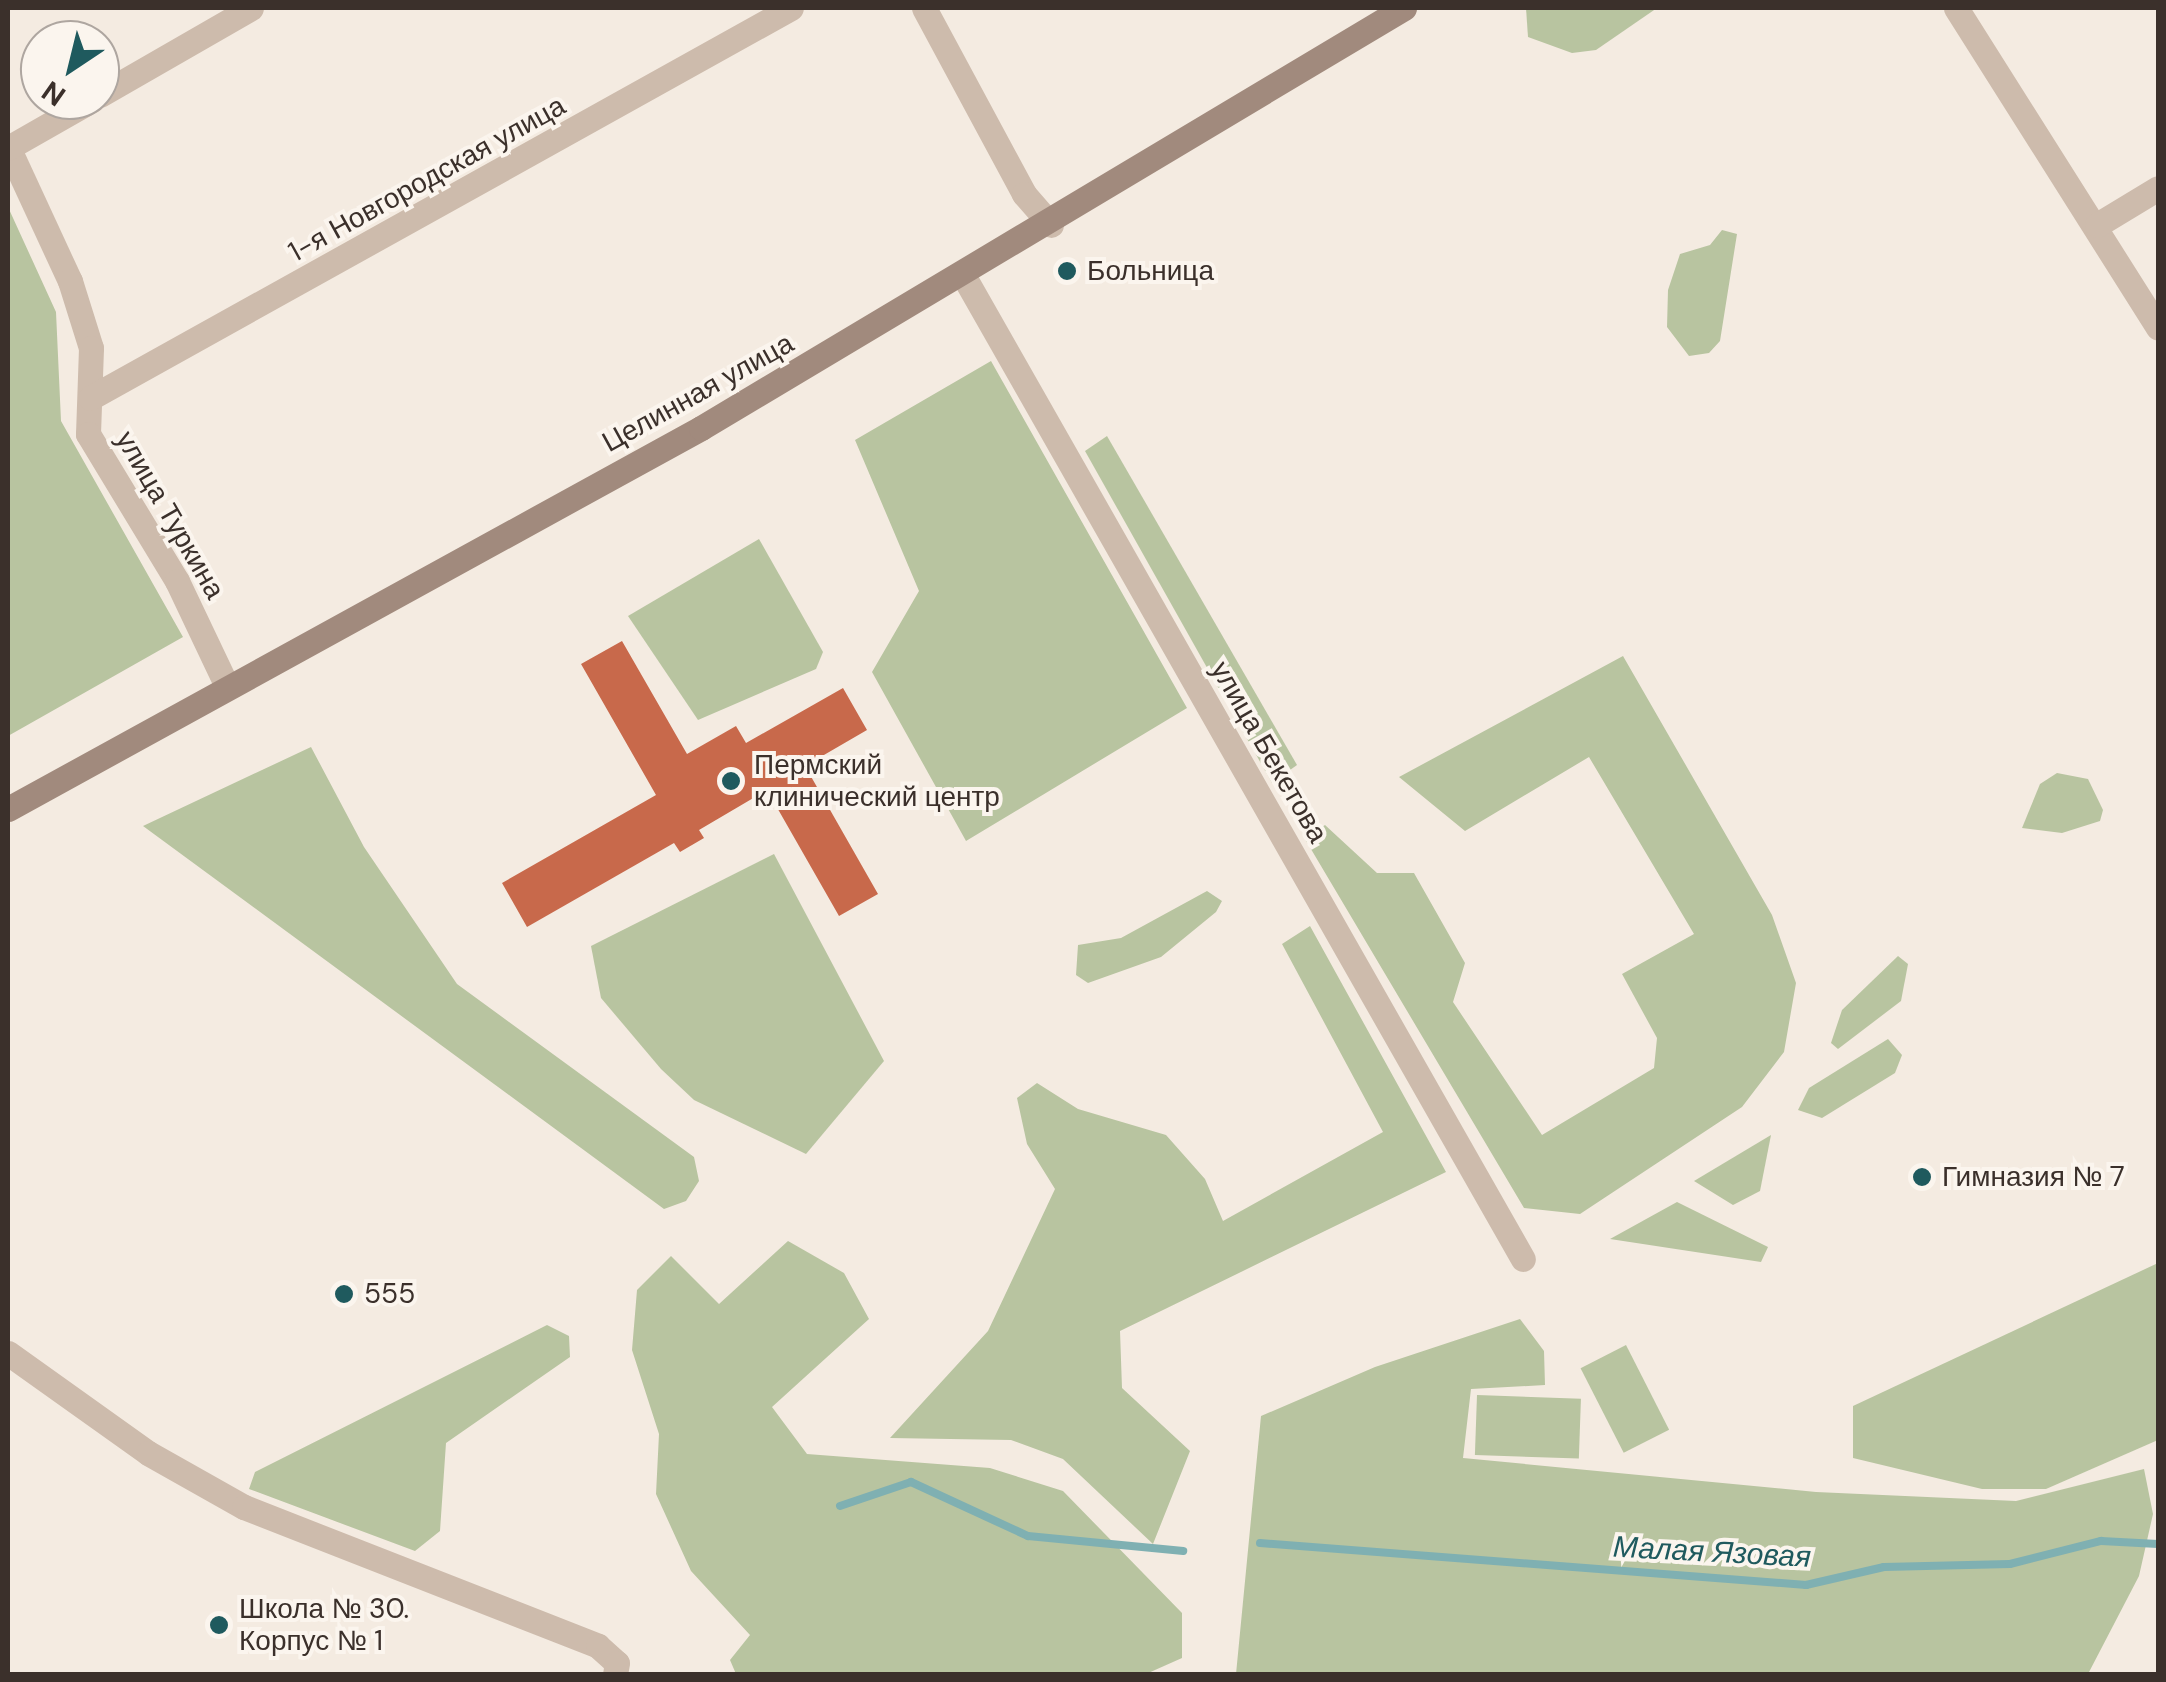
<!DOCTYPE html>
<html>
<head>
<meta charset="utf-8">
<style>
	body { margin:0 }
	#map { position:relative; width:2166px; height:1682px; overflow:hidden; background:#f4ebe1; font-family:"DM Sans",sans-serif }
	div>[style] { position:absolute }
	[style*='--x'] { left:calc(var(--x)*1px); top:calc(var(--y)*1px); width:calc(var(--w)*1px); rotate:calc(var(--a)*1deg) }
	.green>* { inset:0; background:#b8c4a0; transform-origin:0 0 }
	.stream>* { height:8px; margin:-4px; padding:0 4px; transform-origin:4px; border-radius:4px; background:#7fb0b2 }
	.building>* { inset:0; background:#c8694b }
	.street>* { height:25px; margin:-12.5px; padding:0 12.5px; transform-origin:12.5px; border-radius:12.5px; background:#cdbbac }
	.secondary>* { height:25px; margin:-12.5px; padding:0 12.5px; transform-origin:12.5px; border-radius:12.5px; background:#a18a7d }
	.dots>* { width:28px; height:28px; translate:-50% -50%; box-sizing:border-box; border:5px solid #fbf5ee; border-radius:50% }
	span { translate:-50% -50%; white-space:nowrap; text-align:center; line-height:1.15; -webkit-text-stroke:8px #fbf5ee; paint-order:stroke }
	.street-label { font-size:28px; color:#3b302b }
	.poi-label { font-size:28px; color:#3b302b }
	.left { translate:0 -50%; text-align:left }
	.water-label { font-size:30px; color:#1f5a5e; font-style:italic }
	.frame { position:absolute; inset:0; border:10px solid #3b302b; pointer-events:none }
	.north { position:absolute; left:20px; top:20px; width:100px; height:100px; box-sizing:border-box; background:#fbf5ee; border:2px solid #aea6a0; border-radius:50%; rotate:215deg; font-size:28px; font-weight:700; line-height:40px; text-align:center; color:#3b302b }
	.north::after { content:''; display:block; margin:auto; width:35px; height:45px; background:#1f5a5e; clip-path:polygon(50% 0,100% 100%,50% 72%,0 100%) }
</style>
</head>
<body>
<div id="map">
	<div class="green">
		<div style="clip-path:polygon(1526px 8px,1657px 8px,1596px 50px,1572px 53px,1528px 37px)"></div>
		<div style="clip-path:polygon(8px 207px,56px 312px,61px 421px,183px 637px,8px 736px)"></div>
		<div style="clip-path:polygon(1722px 230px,1737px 234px,1720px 341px,1709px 353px,1689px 356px,1667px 327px,1668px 290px,1680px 254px,1710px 245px)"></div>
		<div style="clip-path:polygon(991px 361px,1187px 708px,966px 841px,872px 672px,919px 591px,855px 440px)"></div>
		<div style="clip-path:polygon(1107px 436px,1297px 765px,1272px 783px,1085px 451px)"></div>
		<div style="clip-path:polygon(759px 539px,823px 652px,816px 669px,698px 720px,628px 616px)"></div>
		<div style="clip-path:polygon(1623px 656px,1772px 915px,1796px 983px,1784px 1052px,1742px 1107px,1580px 1214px,1524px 1208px,1305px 839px,1325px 825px,1377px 873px,1414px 873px,1465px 963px,1453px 1002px,1542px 1135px,1654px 1068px,1657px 1038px,1622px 974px,1694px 934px,1589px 757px,1465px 831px,1399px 777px)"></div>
		<div style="clip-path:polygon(311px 747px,364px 847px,457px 984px,694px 1157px,699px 1181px,686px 1201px,664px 1209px,143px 826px)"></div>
		<div style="clip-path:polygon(2057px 773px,2088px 779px,2103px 810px,2100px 821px,2062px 833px,2022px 828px,2040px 784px)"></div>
		<div style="clip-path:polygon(774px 854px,884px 1061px,806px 1154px,694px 1100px,661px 1069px,601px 998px,591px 946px)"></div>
		<div style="clip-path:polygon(1207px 891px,1222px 901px,1216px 912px,1161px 957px,1088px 983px,1076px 975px,1078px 945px,1121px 938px)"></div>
		<div style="clip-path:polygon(1310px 926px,1446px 1172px,1120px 1331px,1122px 1388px,1190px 1451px,1153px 1544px,1063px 1459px,1011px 1440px,890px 1438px,988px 1331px,1055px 1189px,1027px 1144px,1017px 1098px,1037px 1083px,1078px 1109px,1166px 1135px,1205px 1179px,1223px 1221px,1383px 1132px,1282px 944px)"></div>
		<div style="clip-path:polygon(1898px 956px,1908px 964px,1901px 1001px,1838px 1049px,1831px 1043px,1842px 1010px)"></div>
		<div style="clip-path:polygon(1888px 1039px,1902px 1055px,1895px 1073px,1822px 1118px,1798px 1110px,1809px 1088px)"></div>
		<div style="clip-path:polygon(1771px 1135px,1760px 1191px,1733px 1205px,1694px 1181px)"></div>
		<div style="clip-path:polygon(1677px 1202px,1768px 1247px,1761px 1262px,1610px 1239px)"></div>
		<div style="clip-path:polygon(788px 1241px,844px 1273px,869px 1319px,772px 1407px,807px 1454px,990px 1468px,1063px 1491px,1182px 1613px,1182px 1658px,1146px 1674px,736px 1674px,730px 1660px,750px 1635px,691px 1571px,656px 1494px,659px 1434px,632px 1350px,637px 1290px,671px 1256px,719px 1304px)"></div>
		<div style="clip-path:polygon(2158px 1263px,2158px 1440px,2046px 1489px,1982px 1489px,1853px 1458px,1853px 1406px)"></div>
		<div style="clip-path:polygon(1520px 1319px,1544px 1351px,1545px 1385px,1471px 1389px,1463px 1458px,1816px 1492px,2016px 1501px,2144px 1469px,2153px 1514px,2139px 1576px,2088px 1674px,1236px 1674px,1261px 1416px,1375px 1367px)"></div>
		<div style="clip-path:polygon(547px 1325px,569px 1336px,570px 1357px,446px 1443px,440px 1531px,415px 1551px,249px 1489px,255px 1472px)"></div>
		<div style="left:1626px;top:1345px;width:95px;height:51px;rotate:63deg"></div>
		<div style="left:1477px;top:1395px;width:104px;height:60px;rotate:2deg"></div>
	</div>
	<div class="stream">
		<div style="--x:840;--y:1506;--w:75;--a:-18.7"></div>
		<div style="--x:911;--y:1482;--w:129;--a:24.8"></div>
		<div style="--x:1028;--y:1536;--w:156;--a:5.5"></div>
		<div style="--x:1260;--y:1543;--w:548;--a:4.4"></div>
		<div style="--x:1806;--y:1585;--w:80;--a:-13"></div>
		<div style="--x:1884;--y:1567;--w:126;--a:-1.4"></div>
		<div style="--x:2010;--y:1564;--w:94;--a:-14.2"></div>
		<div style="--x:2101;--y:1541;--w:57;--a:3"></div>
	</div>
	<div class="building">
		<div style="clip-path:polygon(622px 641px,687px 754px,736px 726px,746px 743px,843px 688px,867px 730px,805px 766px,878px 894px,839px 916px,767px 790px,699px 830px,704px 838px,680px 852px,674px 843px,527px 927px,502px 883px,656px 795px,581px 664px)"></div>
	</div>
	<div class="street">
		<div style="--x:924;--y:8;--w:211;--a:61.7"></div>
		<div style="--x:1024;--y:194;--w:41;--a:48.9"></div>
		<div style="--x:1956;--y:8;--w:378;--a:57.7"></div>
		<div style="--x:100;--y:95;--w:174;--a:-29.9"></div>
		<div style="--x:8;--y:147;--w:148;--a:65.2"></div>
		<div style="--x:70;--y:281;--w:70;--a:72.6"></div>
		<div style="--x:91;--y:348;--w:86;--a:92"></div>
		<div style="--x:88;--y:434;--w:172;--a:58.8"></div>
		<div style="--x:177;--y:581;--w:114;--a:64.6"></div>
		<div style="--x:8;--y:148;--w:97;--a:-29.7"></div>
		<div style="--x:2097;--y:225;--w:71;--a:-31.2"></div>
		<div style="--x:963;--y:275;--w:1132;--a:60.36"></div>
		<div style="--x:90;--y:398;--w:802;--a:-29.09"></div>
		<div style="--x:8;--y:1353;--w:172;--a:35.5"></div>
		<div style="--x:148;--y:1453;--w:110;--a:29.4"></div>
		<div style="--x:244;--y:1507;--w:380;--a:21.4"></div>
		<div style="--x:598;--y:1646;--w:25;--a:42"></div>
		<div style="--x:617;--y:1663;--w:11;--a:100"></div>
	</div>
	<div class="secondary">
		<div style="--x:8;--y:809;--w:791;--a:-28.8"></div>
		<div style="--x:701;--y:428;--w:819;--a:-30.86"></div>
	</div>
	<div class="dots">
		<div style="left:1067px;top:271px;background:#1f5a5e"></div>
		<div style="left:731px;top:781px;background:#1f5a5e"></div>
		<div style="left:1922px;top:1177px;background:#1f5a5e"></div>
		<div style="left:344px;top:1294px;background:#1f5a5e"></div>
		<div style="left:219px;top:1625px;background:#1f5a5e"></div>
	</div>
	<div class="street-label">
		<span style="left:427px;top:179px;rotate:-29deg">1-я Новгородская улица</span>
		<span style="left:698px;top:393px;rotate:-29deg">Целинная улица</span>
		<span style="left:170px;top:515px;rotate:60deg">улица Туркина</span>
		<span style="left:1269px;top:752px;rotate:60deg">улица Бекетова</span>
	</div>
	<div class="poi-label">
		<span class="left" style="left:1087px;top:271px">Больница</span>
		<span class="left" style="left:754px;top:781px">Пермский<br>клинический центр</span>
		<span class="left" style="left:1942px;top:1177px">Гимназия № 7</span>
		<span class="left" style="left:364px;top:1294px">555</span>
		<span class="left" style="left:239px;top:1625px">Школа № 30.<br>Корпус № 1</span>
	</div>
	<div class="water-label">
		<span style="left:1712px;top:1552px;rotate:3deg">Малая Язовая</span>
	</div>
	<div class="frame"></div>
	<div class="north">N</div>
</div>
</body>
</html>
